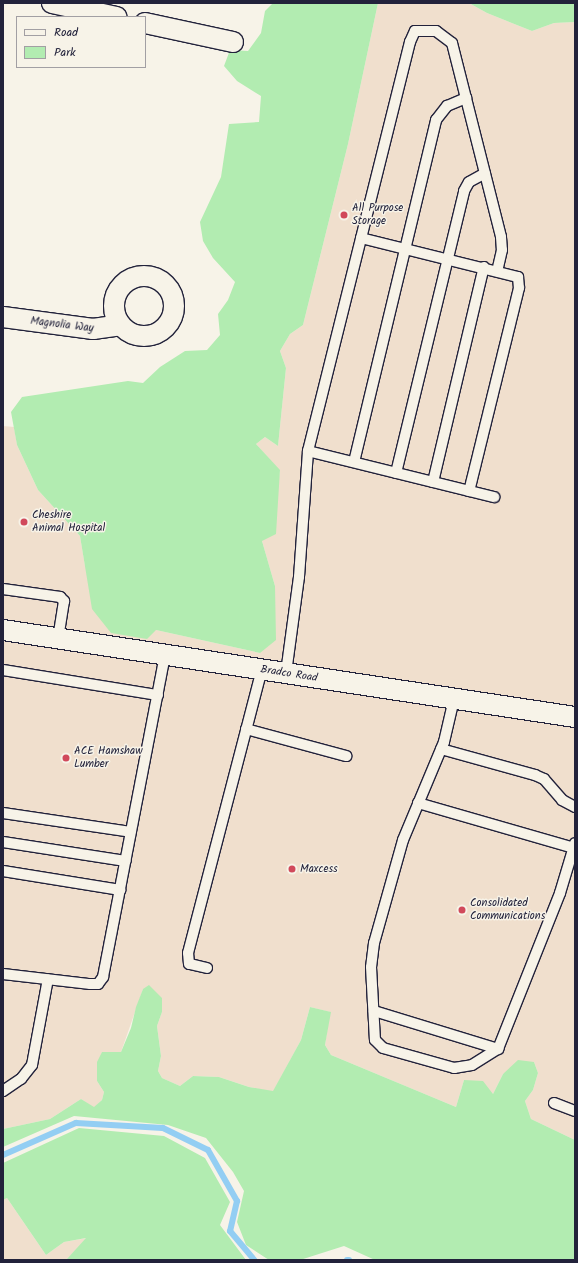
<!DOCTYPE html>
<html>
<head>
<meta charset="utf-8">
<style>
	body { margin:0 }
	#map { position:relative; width:578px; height:1263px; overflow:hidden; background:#f7f3e8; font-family:Kalam,sans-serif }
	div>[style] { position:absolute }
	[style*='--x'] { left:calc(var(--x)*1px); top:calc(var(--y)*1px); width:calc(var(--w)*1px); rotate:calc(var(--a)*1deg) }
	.built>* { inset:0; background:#f0dfcd }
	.green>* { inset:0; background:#b2ecb1 }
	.stream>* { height:6px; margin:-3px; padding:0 3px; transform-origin:3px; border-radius:3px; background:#93cef3 }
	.roads { filter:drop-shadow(1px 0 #22223b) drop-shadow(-1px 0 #22223b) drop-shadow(0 1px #22223b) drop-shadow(0 -1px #22223b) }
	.lane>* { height:10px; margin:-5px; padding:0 5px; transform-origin:5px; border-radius:5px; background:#f7f3e8 }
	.street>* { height:20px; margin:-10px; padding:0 10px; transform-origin:10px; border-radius:10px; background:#f7f3e8 }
	.street>.ring { margin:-10px; padding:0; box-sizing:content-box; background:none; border:20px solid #f7f3e8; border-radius:50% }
	.dots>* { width:11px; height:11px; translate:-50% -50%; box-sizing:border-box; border:2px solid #f7f3e8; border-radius:50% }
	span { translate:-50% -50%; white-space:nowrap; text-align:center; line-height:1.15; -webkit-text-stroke:3px #f7f3e8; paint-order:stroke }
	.poi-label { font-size:11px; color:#22223b }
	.left { translate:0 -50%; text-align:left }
	.street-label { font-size:11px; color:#22223b }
	.frame { position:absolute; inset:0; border:4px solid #22223b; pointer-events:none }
	.legend { position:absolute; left:16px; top:16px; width:130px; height:52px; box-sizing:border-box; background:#f7f3e8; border:1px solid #a29fa3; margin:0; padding:5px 7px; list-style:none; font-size:12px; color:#22223b }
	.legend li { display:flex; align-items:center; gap:8px; height:20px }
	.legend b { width:20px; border:1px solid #a29fa3 }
</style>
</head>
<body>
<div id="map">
	<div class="built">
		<div style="clip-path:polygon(378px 3px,469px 3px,487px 13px,532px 31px,554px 23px,575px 22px,575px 1140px,531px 1119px,525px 1101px,533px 1090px,538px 1073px,534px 1062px,503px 1074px,493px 1094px,464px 1080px,456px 1107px,331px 1055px,325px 1045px,330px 1012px,310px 1007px,301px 1040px,273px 1092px,249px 1087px,219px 1077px,193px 1076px,180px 1086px,162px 1078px,158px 1071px,161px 1056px,157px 1026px,162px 1012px,143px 989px,121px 1052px,102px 1052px,97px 1081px,104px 1092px,102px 1100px,94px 1108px,81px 1099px,50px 1119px,3px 1129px,3px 426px,14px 427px,17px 445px,38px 490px,80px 536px,85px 566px,156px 630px,260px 653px,275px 586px,262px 541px,277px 490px,280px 471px,256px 444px,265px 437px,278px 446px,286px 368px,280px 351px,290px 334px,303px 325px,348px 144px)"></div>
		<div style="clip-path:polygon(7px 1198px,46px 1255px,64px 1242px,87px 1238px,66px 1260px,3px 1260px,3px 1200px)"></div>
	</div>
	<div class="green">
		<div style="clip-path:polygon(273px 3px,378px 3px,348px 144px,303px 325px,290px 334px,280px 351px,286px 368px,278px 446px,265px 437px,256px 444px,280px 470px,276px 534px,262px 541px,275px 586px,276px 640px,260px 653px,156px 630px,147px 639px,111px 633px,92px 609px,80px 536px,38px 490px,17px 445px,11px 412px,22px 397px,128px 381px,143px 383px,160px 367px,185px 351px,207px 350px,220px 335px,218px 314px,228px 300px,235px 282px,213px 258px,203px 241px,200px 222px,221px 177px,229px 124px,259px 122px,261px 96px,237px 81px,224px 66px,230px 50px,248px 51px,261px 33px,265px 11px)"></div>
		<div style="clip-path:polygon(469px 3px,575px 3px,575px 22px,554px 23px,532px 31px,487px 13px)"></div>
		<div style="clip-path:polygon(149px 985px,162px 998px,162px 1012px,157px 1026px,161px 1056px,158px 1071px,162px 1078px,180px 1086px,193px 1076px,219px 1077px,249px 1087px,273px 1091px,301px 1040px,310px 1007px,331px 1012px,325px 1045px,331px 1055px,456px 1107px,464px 1080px,483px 1081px,493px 1094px,503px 1074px,518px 1060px,534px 1062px,538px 1073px,533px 1090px,525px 1101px,531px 1119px,575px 1140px,575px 1260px,375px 1260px,344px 1246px,300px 1260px,269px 1260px,246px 1245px,237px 1222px,244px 1191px,233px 1172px,206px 1138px,168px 1125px,74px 1116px,3px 1147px,3px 1129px,50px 1119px,81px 1099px,94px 1107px,102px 1100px,104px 1092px,97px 1081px,97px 1062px,102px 1052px,121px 1052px,131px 1028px,136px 1007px,143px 989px)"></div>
		<div style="clip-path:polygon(79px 1128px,164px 1136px,205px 1158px,230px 1202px,220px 1225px,246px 1260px,66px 1260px,86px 1238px,64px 1242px,46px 1255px,7px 1198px,3px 1200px,3px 1163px)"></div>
	</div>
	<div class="stream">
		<div style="--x:3;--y:1155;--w:80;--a:-23.7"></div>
		<div style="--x:76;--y:1123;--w:87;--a:3.3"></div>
		<div style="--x:163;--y:1128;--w:50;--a:26.1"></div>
		<div style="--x:208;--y:1150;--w:59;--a:60.4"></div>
		<div style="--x:237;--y:1201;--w:31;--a:103"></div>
		<div style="--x:230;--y:1231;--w:38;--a:50"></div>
		<div style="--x:347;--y:1260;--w:2;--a:0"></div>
	</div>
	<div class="roads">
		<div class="lane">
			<div style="--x:361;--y:238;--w:162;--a:14"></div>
			<div style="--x:518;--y:277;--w:11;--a:85"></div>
			<div style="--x:519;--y:288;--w:209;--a:103.8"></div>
			<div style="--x:308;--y:451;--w:192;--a:13.9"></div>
			<div style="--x:354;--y:462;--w:352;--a:-76.5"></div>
			<div style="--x:436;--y:120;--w:18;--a:-52"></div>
			<div style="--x:447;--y:106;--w:21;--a:-23"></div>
			<div style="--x:396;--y:473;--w:290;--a:-76.4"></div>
			<div style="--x:464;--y:191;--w:10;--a:-61"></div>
			<div style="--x:469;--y:182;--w:18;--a:-29"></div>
			<div style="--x:433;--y:482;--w:221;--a:-76.7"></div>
			<div style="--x:3;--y:589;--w:58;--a:8"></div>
			<div style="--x:60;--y:597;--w:6;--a:45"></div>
			<div style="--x:64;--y:601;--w:38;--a:99"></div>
			<div style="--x:3;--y:670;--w:157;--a:9.2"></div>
			<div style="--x:286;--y:673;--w:97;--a:-82.3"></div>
			<div style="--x:299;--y:577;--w:126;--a:-85.9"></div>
			<div style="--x:308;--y:451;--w:422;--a:-76"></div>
			<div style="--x:410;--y:42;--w:12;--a:-66"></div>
			<div style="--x:415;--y:31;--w:21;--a:0"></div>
			<div style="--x:436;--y:31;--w:20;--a:37"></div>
			<div style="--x:452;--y:43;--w:200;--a:75.8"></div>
			<div style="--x:501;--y:237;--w:13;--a:86"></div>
			<div style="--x:502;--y:250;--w:22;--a:103"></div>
			<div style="--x:454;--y:699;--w:44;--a:103.1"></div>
			<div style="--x:444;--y:742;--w:106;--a:112.7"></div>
			<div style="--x:403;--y:840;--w:107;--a:105.7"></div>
			<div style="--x:374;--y:943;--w:24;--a:97"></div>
			<div style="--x:371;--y:967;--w:73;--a:86.9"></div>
			<div style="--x:375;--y:1040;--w:11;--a:45"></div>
			<div style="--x:383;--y:1048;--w:74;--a:15.7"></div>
			<div style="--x:454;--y:1068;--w:18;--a:-9"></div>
			<div style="--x:472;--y:1065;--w:31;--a:-32"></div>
			<div style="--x:498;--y:1049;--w:168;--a:-68.3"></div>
			<div style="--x:560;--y:893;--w:52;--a:-73.3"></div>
			<div style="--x:246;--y:729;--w:104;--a:15.1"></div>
			<div style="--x:441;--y:749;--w:98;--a:15.5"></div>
			<div style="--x:535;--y:775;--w:10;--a:24"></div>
			<div style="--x:544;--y:779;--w:28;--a:49"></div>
			<div style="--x:562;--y:800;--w:15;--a:28"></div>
			<div style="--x:418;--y:803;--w:162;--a:16.1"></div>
			<div style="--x:3;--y:813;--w:129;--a:8.4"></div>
			<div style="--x:3;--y:842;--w:124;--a:8.8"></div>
			<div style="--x:3;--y:871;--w:119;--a:9.2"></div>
			<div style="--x:207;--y:968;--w:18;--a:-167"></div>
			<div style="--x:189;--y:964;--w:11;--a:-95"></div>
			<div style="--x:188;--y:953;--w:293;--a:-75.4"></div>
			<div style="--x:3;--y:974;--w:88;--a:6.6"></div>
			<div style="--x:90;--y:984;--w:8;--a:0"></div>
			<div style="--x:98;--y:984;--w:9;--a:-54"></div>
			<div style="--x:103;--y:977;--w:329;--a:-79.1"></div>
			<div style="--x:374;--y:1011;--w:130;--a:17"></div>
			<div style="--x:3;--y:1091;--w:22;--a:-34"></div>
			<div style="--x:21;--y:1079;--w:18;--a:-52"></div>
			<div style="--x:32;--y:1065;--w:87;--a:-79.5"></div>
			<div style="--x:554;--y:1103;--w:22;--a:21"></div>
		</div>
		<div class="street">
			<div style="--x:52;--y:3;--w:66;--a:12.2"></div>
			<div style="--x:145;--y:23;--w:90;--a:12.2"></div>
			<div class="ring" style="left:114px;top:276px;width:40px;height:40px"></div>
			<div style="--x:3;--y:317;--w:91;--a:7.6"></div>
			<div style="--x:93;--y:329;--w:27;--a:-8"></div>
			<div style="--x:3;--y:630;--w:579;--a:8.65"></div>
		</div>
	</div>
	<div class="dots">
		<div style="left:344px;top:215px;background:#d1495b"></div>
		<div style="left:24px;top:522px;background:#d1495b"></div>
		<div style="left:66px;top:758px;background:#d1495b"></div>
		<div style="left:292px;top:869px;background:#d1495b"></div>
		<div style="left:462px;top:910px;background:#d1495b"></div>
	</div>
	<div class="poi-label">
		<span class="left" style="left:352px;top:215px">All Purpose<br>Storage</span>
		<span class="left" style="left:32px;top:522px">Cheshire<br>Animal Hospital</span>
		<span class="left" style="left:74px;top:758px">ACE Hamshaw<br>Lumber</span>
		<span class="left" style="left:300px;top:869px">Maxcess</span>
		<span class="left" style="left:470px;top:910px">Consolidated<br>Communications</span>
	</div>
	<div class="street-label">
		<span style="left:62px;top:325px;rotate:7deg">Magnolia Way</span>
		<span style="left:289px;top:674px;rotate:9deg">Bradco Road</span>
	</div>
	<div class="frame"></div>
	<ul class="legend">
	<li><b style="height:5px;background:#f7f3e8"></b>Road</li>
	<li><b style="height:11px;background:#b2ecb1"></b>Park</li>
	</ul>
</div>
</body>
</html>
